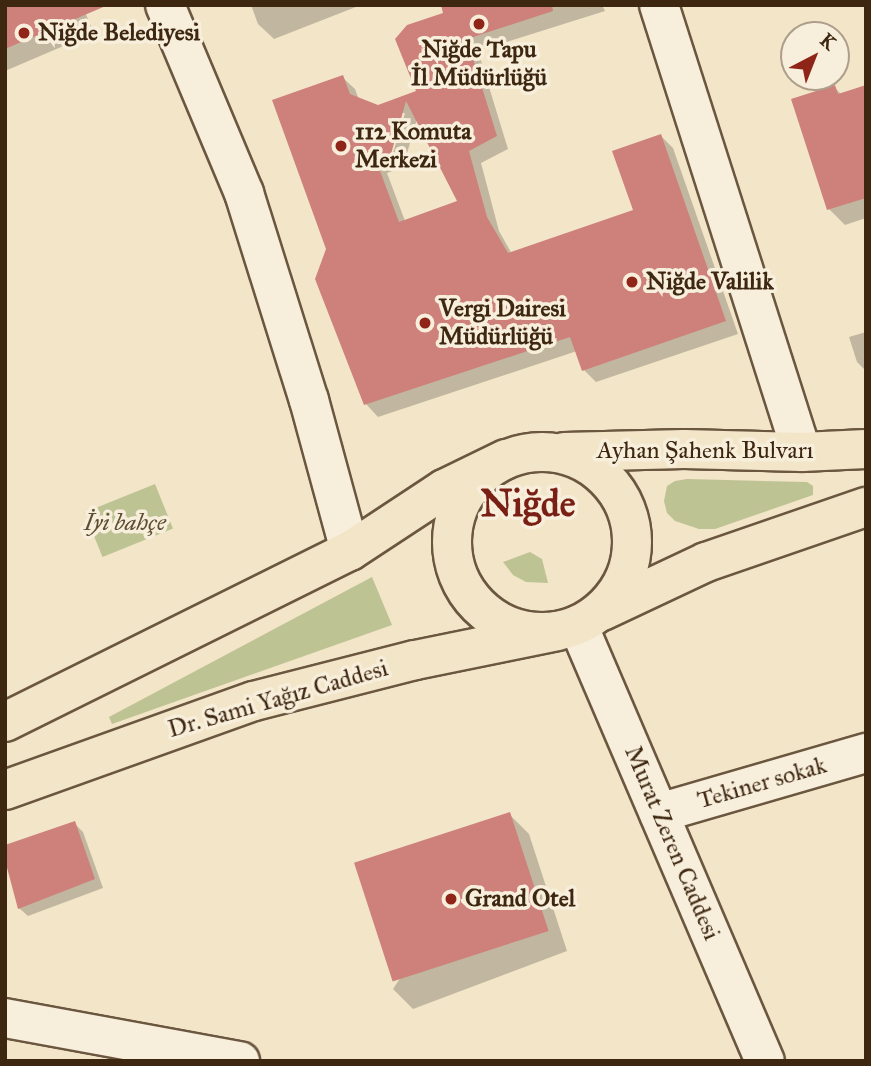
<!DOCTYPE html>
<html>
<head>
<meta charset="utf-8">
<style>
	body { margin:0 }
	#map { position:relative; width:871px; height:1066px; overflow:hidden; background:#f2e5c8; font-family:"IM FELL Great Primer",serif }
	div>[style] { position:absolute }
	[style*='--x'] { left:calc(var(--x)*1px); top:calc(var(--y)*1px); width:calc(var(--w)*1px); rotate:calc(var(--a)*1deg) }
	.green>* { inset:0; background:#bec393; transform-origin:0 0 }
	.shadow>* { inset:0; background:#0003 }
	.building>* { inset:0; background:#ce807b; transform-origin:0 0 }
	.roads { filter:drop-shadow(2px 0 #6b563f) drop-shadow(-2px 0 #6b563f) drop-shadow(0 2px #6b563f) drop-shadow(0 -2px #6b563f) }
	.minor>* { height:38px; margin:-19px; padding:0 19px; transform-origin:19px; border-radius:19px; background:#f7eedb }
	.major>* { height:38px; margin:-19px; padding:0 19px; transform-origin:19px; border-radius:19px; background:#f2e5c8 }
	.major>.ring { margin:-19px; padding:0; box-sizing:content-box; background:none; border:38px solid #f2e5c8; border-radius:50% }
	.dots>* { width:19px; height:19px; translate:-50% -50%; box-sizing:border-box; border:4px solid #f7eedb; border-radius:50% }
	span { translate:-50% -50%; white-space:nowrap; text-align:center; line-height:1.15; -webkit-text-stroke:7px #f7eedb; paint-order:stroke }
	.poi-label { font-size:24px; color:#3e2711; font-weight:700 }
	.left { translate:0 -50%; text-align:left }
	.street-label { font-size:24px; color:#3e2711 }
	.park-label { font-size:24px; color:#5e4e32; font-style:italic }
	.town-label { font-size:38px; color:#7a1f14; font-weight:700 }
	.frame { position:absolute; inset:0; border:7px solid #3e2711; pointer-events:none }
	.north { position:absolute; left:780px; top:21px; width:70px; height:70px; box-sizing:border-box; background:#f7eedb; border:2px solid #ad9e8a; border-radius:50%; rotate:42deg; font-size:19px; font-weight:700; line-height:28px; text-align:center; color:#3e2711 }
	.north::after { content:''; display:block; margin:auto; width:24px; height:32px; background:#8f2418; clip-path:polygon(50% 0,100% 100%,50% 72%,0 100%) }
</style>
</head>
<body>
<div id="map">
	<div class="green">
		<div style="clip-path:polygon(687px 479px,807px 482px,813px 486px,813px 495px,715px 529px,699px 529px,675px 521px,667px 513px,664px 501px,667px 486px,675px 481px)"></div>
		<div style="left:155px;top:484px;width:48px;height:76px;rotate:68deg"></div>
		<div style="clip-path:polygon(530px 552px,542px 559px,548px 583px,526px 582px,513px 575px,503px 562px)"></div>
		<div style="clip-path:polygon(372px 577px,392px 625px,112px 724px,109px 717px)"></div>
	</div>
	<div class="shadow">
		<div style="clip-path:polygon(5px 5px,82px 5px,94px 33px,5px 71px)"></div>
		<div style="clip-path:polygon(251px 5px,361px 5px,274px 39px,258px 24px)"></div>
		<div style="clip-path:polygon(evenodd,443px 5px,602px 5px,605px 11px,478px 51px,508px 149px,481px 163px,499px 231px,512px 254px,635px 211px,661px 136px,673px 148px,738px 334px,596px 382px,584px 370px,577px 351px,378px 417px,366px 404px,328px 249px,342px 77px,355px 89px,359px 100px,378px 107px,418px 92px,445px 14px,443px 5px,401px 113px,405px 113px,390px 163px,387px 162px,401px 113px,443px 5px,417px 119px,459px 202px,405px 221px,387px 173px,403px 167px,417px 119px)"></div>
		<div style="clip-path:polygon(834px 87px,842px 95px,866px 87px,866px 218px,845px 225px,829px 209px)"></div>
		<div style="clip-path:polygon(866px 332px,866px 371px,857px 362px,849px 337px)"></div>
		<div style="clip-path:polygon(509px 814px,529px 834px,567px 951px,413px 1009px,393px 989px)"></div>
		<div style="clip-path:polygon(74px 823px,83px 832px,103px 888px,28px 916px,19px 908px)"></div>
	</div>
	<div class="building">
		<div style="clip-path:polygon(5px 5px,108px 5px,5px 49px)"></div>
		<div style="clip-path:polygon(evenodd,441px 5px,552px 5px,553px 11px,467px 39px,497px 136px,469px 151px,487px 217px,508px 253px,633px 210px,612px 151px,661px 134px,726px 321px,582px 371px,570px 337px,364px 405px,315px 279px,326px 249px,272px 100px,343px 75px,350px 94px,378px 105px,416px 91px,395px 39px,407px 25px,443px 13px,441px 5px,406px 101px,457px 201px,399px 222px,376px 160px,391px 154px,406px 101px)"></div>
		<div style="clip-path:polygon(835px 85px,838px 94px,866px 85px,866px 198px,827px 210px,791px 99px)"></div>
		<div style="left:510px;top:812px;width:125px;height:164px;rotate:72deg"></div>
		<div style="clip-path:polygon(75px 821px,95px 879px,18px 909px,5px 860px,5px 845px)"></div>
	</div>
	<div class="roads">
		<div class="minor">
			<div style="--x:165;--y:5;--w:204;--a:67.2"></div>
			<div style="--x:244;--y:193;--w:217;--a:72.6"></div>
			<div style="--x:309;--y:400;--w:156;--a:74.8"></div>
			<div style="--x:659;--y:5;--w:469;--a:72.3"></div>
			<div style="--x:578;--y:625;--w:474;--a:66.8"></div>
			<div style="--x:659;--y:813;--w:216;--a:-16.2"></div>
			<div style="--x:5;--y:1018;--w:239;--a:10.4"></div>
		</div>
		<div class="major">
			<div style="--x:564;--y:452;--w:120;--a:-1.4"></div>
			<div style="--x:684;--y:449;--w:118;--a:1.5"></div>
			<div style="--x:802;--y:452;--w:64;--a:-2.7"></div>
			<div class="ring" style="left:452px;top:452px;width:142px;height:142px"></div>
			<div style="--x:602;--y:611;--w:115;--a:-25.2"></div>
			<div style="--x:706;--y:562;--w:169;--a:-19"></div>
			<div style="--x:5;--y:722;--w:385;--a:-26.4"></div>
			<div style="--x:350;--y:551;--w:113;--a:-33.4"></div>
			<div style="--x:444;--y:489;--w:69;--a:-25.8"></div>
			<div style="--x:5;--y:790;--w:264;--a:-19.7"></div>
			<div style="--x:254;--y:701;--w:166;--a:-14.3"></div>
			<div style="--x:415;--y:660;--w:145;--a:-11.5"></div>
		</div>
	</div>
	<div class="dots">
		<div style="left:479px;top:24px;background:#8f2418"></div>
		<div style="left:24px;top:33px;background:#8f2418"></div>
		<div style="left:341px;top:146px;background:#8f2418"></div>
		<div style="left:632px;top:282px;background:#8f2418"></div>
		<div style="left:425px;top:323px;background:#8f2418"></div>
		<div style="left:451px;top:899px;background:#8f2418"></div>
	</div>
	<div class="poi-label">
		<span class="left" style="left:38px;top:33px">Niğde Belediyesi</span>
		<span style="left:479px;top:64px">Niğde Tapu<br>İl Müdürlüğü</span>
		<span class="left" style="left:355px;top:146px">112 Komuta<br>Merkezi</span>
		<span class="left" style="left:646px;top:282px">Niğde Valilik</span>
		<span class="left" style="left:439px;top:323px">Vergi Dairesi<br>Müdürlüğü</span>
		<span class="left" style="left:465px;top:899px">Grand Otel</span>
	</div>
	<div class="street-label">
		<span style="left:705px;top:451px">Ayhan Şahenk Bulvarı</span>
		<span style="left:278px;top:699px;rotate:-16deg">Dr. Sami Yağız Caddesi</span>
		<span style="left:762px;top:783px;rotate:-16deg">Tekiner sokak</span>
		<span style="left:672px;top:843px;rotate:67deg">Murat Zeren Caddesi</span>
	</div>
	<div class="park-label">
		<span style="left:125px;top:523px">İyi bahçe</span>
	</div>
	<div class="town-label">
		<span style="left:528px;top:504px">Niğde</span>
	</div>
	<div class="frame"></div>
	<div class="north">K</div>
</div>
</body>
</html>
